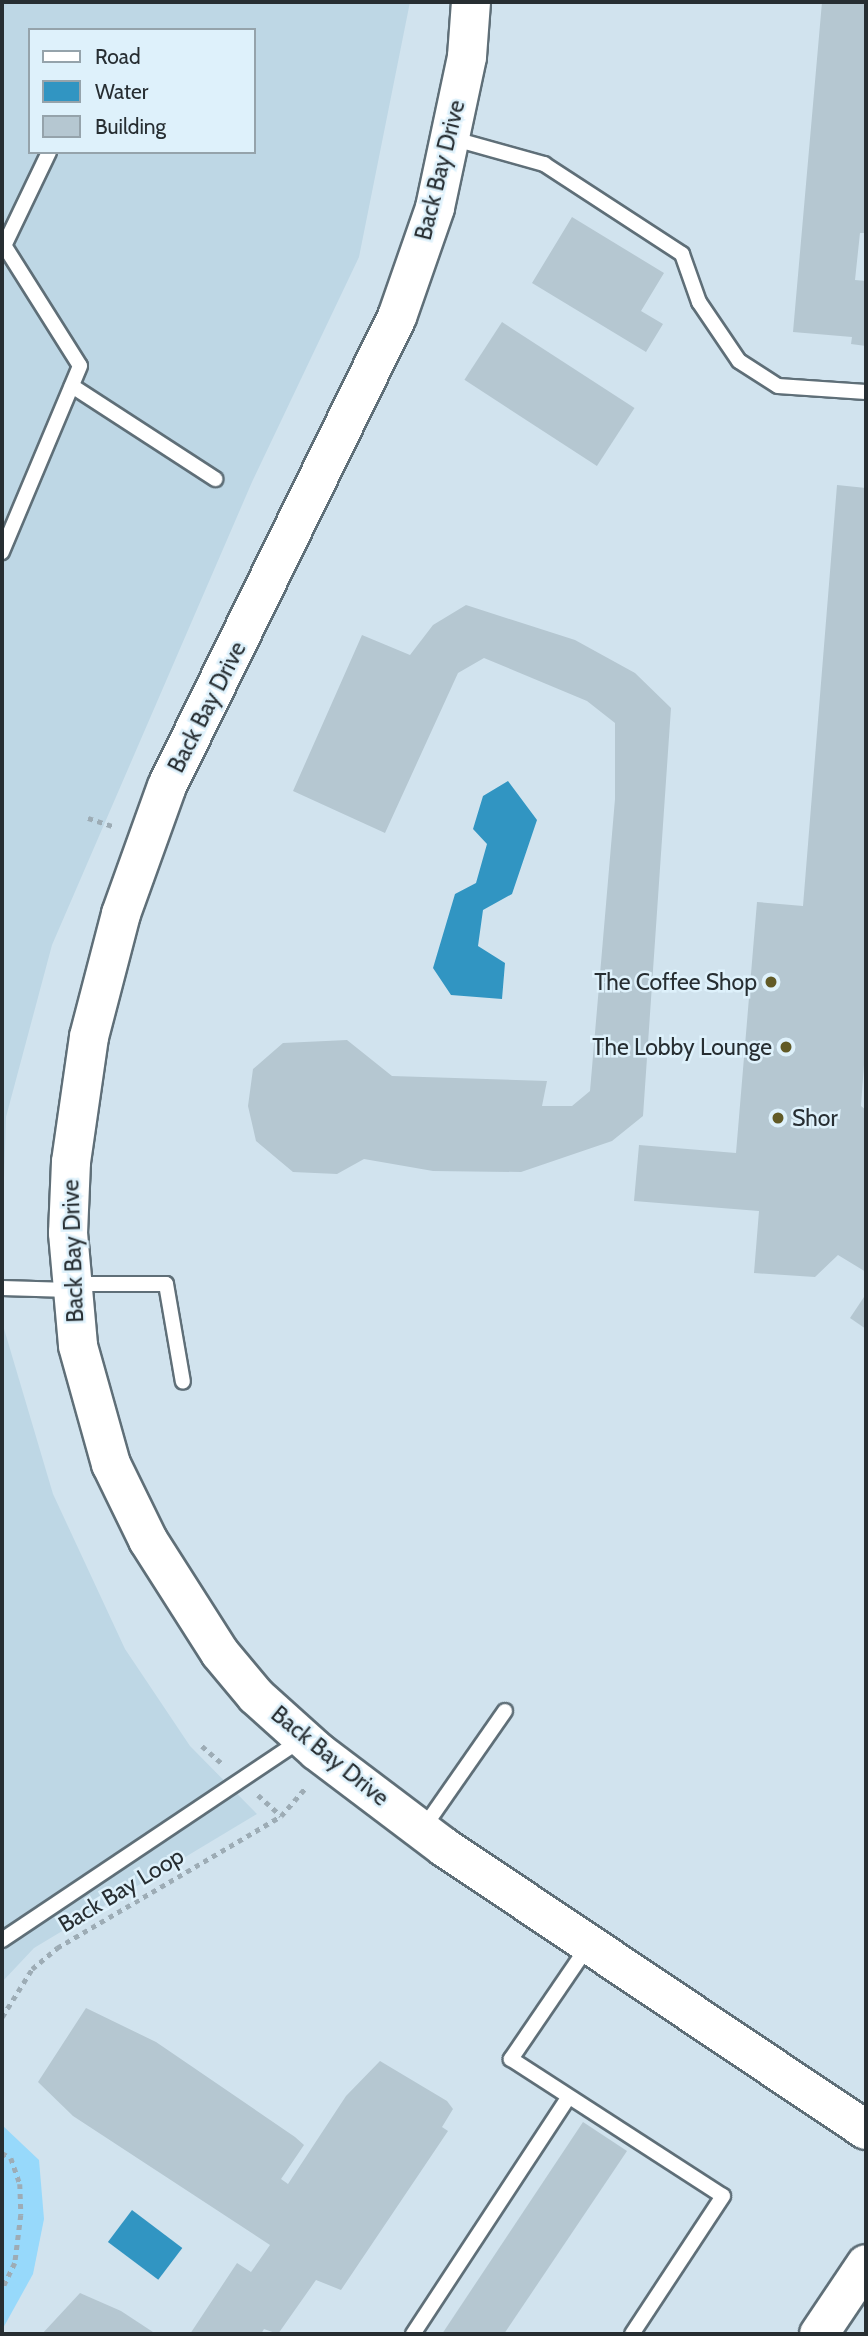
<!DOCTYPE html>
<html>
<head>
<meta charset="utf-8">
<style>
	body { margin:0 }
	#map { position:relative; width:868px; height:2336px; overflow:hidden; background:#d1e3ee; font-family:Cabin,sans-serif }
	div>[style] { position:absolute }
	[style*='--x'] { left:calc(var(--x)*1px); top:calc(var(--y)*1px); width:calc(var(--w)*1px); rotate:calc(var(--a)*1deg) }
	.built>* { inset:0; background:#bed7e5 }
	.green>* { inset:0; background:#97d9fb }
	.water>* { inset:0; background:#3195c2; transform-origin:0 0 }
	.building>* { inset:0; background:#b5c7d1; transform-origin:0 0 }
	.path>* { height:4.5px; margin-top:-2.25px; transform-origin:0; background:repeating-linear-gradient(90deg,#9dacb5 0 5px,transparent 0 10px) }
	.roads { filter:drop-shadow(2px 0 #5f6f78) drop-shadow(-2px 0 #5f6f78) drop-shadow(0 2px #5f6f78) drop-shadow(0 -2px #5f6f78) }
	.lane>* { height:14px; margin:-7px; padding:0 7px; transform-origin:7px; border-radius:7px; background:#fff }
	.secondary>* { height:38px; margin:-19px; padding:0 19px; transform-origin:19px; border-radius:19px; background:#fff }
	.primary>* { height:38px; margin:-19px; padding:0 19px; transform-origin:19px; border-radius:19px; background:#fff }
	.dots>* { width:19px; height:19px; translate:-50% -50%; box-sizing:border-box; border:4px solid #def1fb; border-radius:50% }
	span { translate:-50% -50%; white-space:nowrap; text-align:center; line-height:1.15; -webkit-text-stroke:5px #def1fb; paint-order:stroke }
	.street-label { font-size:23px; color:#272e32 }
	.poi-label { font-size:23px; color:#272e32 }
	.right { translate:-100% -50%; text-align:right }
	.left { translate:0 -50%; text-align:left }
	.frame { position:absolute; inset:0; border:4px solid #272e32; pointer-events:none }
	.legend { position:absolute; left:28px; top:28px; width:228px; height:126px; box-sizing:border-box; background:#def1fb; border:2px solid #95a3ab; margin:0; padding:9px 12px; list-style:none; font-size:21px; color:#272e32 }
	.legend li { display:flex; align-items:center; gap:14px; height:35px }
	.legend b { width:35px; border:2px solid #95a3ab }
</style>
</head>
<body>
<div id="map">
	<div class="built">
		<div style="clip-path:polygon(evenodd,2px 2px,410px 2px,359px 257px,252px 482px,52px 945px,6px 1117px,2px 1240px,2px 2px,30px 30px,254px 30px,254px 152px,30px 152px,30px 30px)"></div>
		<div style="clip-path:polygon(2px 1322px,53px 1494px,125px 1649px,190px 1746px,257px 1814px,34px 1948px,2px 1982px)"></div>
	</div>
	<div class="green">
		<div style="clip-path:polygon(2px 2125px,39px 2160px,44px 2219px,33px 2274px,2px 2330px)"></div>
	</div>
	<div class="water">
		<div style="clip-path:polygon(508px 781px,537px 820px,512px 894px,483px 910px,478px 946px,505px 963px,502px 999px,451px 995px,433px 968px,455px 894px,476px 883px,487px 844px,473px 829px,483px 796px)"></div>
		<div style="left:132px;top:2210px;width:63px;height:40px;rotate:37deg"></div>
	</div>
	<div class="building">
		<div style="clip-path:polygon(822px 2px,866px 2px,866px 233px,860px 233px,855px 280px,866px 281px,866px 346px,851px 344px,852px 337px,793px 332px)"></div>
		<div style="clip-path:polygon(572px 217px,664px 273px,641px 311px,663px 324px,646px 352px,532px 283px)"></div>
		<div style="left:502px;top:322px;width:158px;height:69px;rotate:33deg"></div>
		<div style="clip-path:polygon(837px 485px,866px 488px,866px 1037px,861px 1106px,866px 1110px,866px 1272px,838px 1255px,815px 1277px,754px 1273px,759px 1211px,634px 1201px,639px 1145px,736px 1153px,757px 902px,803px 906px)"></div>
		<div style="clip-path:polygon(466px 605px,575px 640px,635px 673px,671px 708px,643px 1116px,612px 1141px,521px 1172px,433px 1171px,364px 1159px,337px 1174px,293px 1172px,256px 1141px,248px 1106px,253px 1069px,283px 1043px,347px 1040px,392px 1076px,547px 1081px,542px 1106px,572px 1106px,590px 1091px,615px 799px,615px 723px,587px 701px,484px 658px,458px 673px,385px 833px,293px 791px,362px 635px,410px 655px,433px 625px)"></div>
		<div style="clip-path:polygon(866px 1294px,866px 1329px,850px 1318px)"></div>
		<div style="clip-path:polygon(86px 2008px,156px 2042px,295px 2137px,304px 2145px,281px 2179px,288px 2184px,346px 2096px,380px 2061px,447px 2101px,453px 2109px,442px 2127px,448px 2131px,341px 2290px,316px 2280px,278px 2334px,264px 2329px,261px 2334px,190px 2334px,237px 2263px,251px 2272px,270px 2245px,73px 2116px,38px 2082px)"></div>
		<div style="clip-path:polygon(583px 2122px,627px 2151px,504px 2334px,442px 2334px)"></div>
		<div style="clip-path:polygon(80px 2293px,121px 2311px,156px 2334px,42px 2334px)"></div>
	</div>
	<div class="path">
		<div style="--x:88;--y:818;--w:26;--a:18"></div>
		<div style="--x:202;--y:1746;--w:28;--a:41"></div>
		<div style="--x:258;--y:1795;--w:31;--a:42"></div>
		<div style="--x:281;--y:1816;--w:37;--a:-49"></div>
		<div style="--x:2;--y:2017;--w:57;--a:-58"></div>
		<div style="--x:32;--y:1969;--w:33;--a:-40"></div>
		<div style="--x:57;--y:1948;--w:260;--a:-30.5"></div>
		<div style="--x:2;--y:2153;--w:10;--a:29"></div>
		<div style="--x:11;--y:2158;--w:28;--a:71"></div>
		<div style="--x:20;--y:2184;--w:31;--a:88"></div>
		<div style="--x:21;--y:2215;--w:48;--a:97.1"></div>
		<div style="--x:15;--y:2263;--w:30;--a:116"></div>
	</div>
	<div class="roads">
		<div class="lane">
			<div style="--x:451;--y:138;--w:97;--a:15.6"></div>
			<div style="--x:544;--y:164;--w:165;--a:33.1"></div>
			<div style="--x:682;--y:254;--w:51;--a:70.5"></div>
			<div style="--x:699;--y:302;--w:71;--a:55.9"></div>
			<div style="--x:739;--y:361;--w:46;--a:32.7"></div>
			<div style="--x:778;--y:386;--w:88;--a:3.9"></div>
			<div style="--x:2;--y:242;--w:146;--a:57.8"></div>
			<div style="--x:80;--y:366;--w:202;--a:112.8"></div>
			<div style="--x:4;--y:246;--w:104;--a:-64.4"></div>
			<div style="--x:72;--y:386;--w:171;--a:33"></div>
			<div style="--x:75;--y:1284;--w:91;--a:0"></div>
			<div style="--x:166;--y:1284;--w:99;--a:80.2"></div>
			<div style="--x:2;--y:1288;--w:68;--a:1.7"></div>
			<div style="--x:422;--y:1830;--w:145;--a:-55.1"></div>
			<div style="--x:2;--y:1940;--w:361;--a:-33.8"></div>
			<div style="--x:588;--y:1946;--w:137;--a:124.3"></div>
			<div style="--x:511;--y:2059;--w:252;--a:32.9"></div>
			<div style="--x:723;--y:2196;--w:165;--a:123.4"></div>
			<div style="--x:413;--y:2334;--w:282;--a:-56.7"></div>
		</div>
		<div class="secondary">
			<div style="--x:471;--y:2;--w:55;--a:94.2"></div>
			<div style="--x:467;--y:57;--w:154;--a:102"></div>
			<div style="--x:435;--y:208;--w:115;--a:109.2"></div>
			<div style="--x:397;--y:317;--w:522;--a:116.12"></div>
			<div style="--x:167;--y:786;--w:136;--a:109.8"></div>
			<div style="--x:121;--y:914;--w:127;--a:104.6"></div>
			<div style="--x:89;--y:1037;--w:126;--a:98.2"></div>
			<div style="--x:71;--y:1162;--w:71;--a:92.4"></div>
			<div style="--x:68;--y:1233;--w:113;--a:84.9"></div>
			<div style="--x:78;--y:1346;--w:123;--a:74.4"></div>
			<div style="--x:111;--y:1464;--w:85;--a:64"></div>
			<div style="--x:148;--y:1540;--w:134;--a:57.5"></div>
			<div style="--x:220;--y:1653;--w:56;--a:50.1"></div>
			<div style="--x:256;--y:1696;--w:82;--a:42"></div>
			<div style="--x:317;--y:1751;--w:159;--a:37.1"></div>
			<div style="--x:444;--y:1847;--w:508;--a:33.85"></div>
		</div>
		<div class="primary">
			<div style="--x:819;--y:2334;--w:84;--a:-56.1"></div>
		</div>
	</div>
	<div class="dots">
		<div style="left:771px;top:982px;background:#615a26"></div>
		<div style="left:786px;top:1047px;background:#615a26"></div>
		<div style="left:778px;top:1118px;background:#615a26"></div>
	</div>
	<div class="street-label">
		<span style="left:440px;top:170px;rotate:-76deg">Back Bay Drive</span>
		<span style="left:207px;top:707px;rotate:-63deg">Back Bay Drive</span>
		<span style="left:73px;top:1251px;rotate:-92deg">Back Bay Drive</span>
		<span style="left:330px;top:1756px;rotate:39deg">Back Bay Drive</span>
		<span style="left:121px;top:1890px;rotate:-31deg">Back Bay Loop</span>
	</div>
	<div class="poi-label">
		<span class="right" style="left:757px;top:982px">The Coffee Shop</span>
		<span class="right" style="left:772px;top:1047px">The Lobby Lounge</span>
		<span class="left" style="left:792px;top:1118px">Shor</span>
	</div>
	<div class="frame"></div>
	<ul class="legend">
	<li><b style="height:9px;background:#fff"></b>Road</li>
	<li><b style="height:19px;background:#3195c2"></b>Water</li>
	<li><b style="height:19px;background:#b5c7d1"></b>Building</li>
	</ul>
</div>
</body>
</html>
